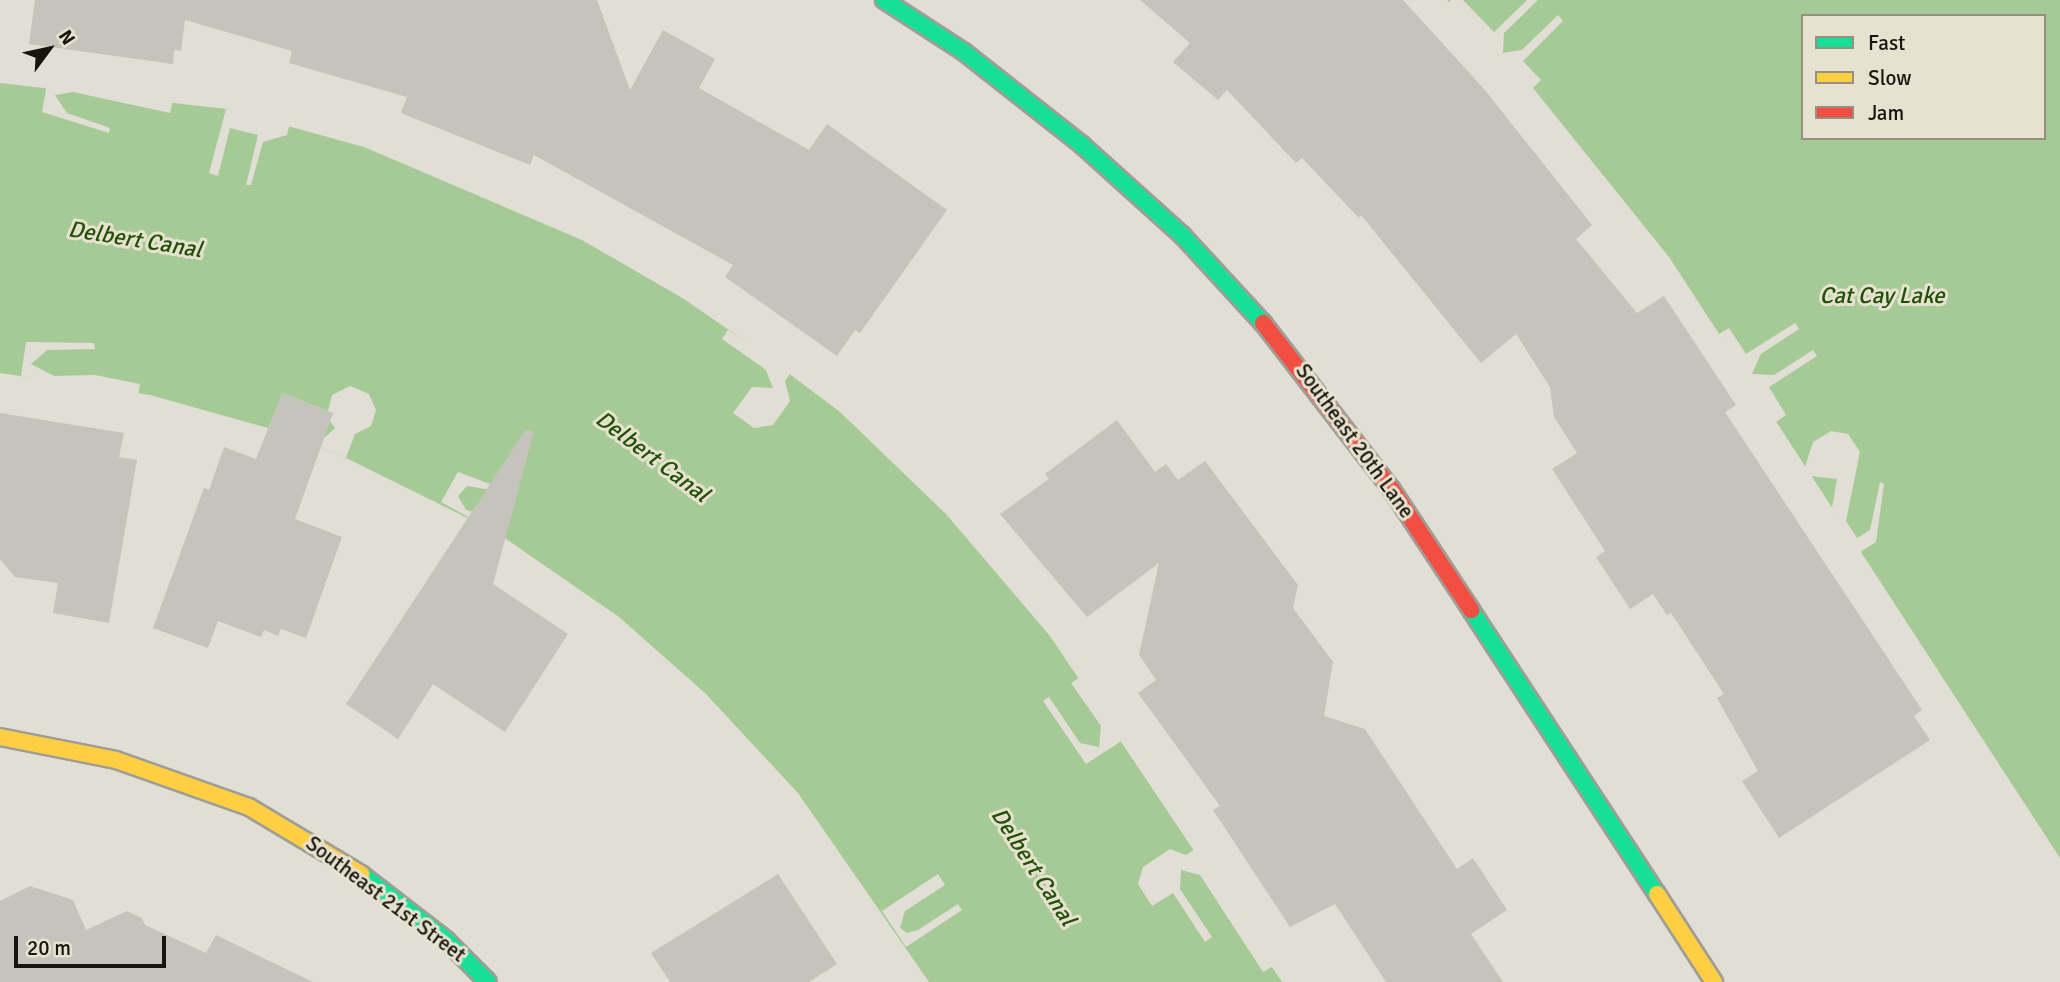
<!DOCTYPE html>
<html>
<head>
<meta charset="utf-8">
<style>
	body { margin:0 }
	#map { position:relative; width:2060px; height:982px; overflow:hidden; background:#e1ded5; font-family:Signika,sans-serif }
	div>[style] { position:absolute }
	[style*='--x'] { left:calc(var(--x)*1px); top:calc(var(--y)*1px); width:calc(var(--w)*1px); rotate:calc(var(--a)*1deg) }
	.water>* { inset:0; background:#a6ca96 }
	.pier>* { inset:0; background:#e1ded5 }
	.building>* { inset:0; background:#c4c3bc }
	.roads { filter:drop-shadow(2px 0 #a09d96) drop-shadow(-2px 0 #a09d96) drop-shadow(0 2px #a09d96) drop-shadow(0 -2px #a09d96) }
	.fast>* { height:16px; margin:-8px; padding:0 8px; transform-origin:8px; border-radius:8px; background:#16e098 }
	.slow>* { height:16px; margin:-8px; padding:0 8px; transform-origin:8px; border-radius:8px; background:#ffcf43 }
	.jam>* { height:16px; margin:-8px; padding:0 8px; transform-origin:8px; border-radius:8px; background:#f24e42 }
	span { translate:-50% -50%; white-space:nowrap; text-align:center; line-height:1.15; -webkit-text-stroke:6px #e7e2cf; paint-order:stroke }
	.street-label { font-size:21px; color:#17150e }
	.water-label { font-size:23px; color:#215107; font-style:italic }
	.legend { position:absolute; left:1801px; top:14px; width:245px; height:126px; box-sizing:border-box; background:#e7e2cf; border:2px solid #949082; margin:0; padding:9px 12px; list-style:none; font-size:21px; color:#17150e }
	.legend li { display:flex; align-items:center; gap:14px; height:35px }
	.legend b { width:35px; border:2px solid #949082 }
	.north { position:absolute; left:14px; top:14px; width:70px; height:70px; -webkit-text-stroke:5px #e7e2cf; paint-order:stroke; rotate:57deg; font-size:19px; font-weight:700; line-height:28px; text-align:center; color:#17150e }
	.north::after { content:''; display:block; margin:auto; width:24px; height:32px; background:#17150e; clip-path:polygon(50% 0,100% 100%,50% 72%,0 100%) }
	.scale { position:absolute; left:14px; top:936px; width:152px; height:32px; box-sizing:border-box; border:4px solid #17150e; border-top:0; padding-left:9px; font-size:21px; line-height:24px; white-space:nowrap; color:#17150e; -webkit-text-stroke:5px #e7e2cf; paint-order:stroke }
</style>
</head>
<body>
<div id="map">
	<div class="water">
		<div style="clip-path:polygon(evenodd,1447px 0,2060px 0,2060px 858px,1669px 257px,1533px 88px,1447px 0,1803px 16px,2044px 16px,2044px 138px,1803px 138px,1803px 16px)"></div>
		<div style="clip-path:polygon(0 83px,226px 109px,364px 147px,582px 240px,684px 299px,755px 348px,840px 412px,946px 514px,1050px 636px,1282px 982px,929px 982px,798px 793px,705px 693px,619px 617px,496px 532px,346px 458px,268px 428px,150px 395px,0 373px)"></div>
	</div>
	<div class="pier">
		<div style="clip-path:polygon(1451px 0,1463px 0,1494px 32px,1527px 0,1538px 0,1504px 33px,1503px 53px,1522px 50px,1558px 15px,1563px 21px,1523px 61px,1541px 80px,1533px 88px,1446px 5px)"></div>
		<div style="clip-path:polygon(47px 84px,117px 95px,173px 100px,170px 113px,73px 92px,55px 95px,67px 113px,110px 128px,109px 133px,42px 112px)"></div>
		<div style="clip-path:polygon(226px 109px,290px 123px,287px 135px,263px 142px,251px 185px,246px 185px,258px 135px,230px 128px,218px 176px,209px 173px)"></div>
		<div style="clip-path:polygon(1795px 323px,1799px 329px,1761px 354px,1752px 374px,1774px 375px,1813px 350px,1817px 356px,1769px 387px,1786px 415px,1776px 422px,1764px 410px,1719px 334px,1729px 328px,1746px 354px)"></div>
		<div style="clip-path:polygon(728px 330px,792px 371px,785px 381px,790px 401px,773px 425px,754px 428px,733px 413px,752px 387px,773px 388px,766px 370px,722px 339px)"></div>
		<div style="clip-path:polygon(26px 342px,94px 343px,95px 349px,47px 350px,31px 364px,54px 376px,95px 375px,140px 384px,138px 397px,21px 376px)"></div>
		<div style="clip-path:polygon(350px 386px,369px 394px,376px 410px,371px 426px,355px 434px,346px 458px,268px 428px,272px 419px,322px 440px,335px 428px,327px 417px,281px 399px,282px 393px,328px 411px,332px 395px)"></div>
		<div style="clip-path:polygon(1831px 431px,1848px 434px,1860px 452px,1846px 521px,1857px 538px,1870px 530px,1880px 482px,1884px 484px,1876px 542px,1860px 552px,1832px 508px,1837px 479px,1811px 476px,1805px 467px,1813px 442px)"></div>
		<div style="clip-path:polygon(458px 472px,517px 494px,467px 486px,458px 496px,466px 510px,510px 521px,496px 532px,441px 502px)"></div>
		<div style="clip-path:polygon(1082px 676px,1123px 740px,1086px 764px,1043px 701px,1049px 697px,1080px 743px,1099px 747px,1101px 726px,1071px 683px)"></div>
		<div style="clip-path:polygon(1198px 847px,1275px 965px,1263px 972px,1200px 875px,1181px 870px,1180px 889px,1212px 937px,1205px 942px,1173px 893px,1152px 906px,1138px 884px,1143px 867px,1170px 849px,1186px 855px)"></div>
		<div style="clip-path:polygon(938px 874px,945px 885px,905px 911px,900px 928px,907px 933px,918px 930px,958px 904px,962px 910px,906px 947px,882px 911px)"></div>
	</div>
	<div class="building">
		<div style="clip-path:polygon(35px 0,597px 0,630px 90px,663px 30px,715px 59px,699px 88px,809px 150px,827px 124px,947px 210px,860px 333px,855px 330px,837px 356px,725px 277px,733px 265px,534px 155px,530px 165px,401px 113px,407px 97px,289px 63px,292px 51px,185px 20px,181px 51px,174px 50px,173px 64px,29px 44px)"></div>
		<div style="clip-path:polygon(1140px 0,1403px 0,1484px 89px,1592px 225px,1576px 239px,1637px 313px,1664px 296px,1736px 405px,1725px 412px,1922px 710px,1914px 716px,1930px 740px,1779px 838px,1742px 781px,1758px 771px,1717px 698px,1724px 694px,1671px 613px,1667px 615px,1653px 594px,1630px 609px,1596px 557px,1605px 551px,1552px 469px,1577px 453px,1554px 417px,1550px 387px,1516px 334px,1481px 363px,1361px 215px,1359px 218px,1302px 158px,1296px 163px,1227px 90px,1218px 100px,1173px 62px,1190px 43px)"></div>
		<div style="clip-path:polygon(282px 393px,333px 413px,295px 519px,342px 537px,306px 638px,281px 629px,278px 636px,264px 630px,261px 637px,218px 621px,208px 648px,153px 628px,204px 488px,209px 490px,224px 447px,256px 459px)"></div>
		<div style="clip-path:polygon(0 413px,124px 433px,119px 457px,137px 460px,109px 623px,53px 613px,58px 583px,15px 577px,0 559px)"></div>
		<div style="clip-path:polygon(1117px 420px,1155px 472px,1166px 464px,1178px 480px,1205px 461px,1298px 585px,1293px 608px,1333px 662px,1324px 716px,1365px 729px,1457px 869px,1473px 858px,1507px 910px,1471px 934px,1503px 982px,1386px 982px,1335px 904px,1290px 927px,1213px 810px,1220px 806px,1138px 693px,1156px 680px,1139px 655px,1159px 563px,1087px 617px,1000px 514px,1049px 479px,1045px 474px)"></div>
		<div style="clip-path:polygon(526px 429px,534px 432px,493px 584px,568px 634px,505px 732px,433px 684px,398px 739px,346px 704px)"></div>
		<div style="clip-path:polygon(778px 874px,837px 964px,809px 982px,670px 982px,651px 953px)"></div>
		<div style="clip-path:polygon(30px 886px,73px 900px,86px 930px,127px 911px,142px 918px,145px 925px,206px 953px,216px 935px,313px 982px,0 982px,0 901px)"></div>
	</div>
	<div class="roads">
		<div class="fast">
			<div style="--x:884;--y:0;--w:95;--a:33"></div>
			<div style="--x:964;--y:52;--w:150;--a:38.2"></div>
			<div style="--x:1082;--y:145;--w:135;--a:42"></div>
			<div style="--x:1182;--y:235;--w:120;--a:47.4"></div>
			<div style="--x:1471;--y:610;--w:339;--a:56.8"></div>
			<div style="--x:361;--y:874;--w:108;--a:37.8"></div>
			<div style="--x:446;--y:940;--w:59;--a:45"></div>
		</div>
		<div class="slow">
			<div style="--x:0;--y:737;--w:118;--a:11.2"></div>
			<div style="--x:116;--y:760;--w:141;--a:19.5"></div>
			<div style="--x:249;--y:807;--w:131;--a:30.9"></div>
			<div style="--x:1657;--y:894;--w:105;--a:57.1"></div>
		</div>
		<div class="jam">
			<div style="--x:1263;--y:323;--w:211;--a:52.3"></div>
			<div style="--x:1392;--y:490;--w:144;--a:56.6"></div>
		</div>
	</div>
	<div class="street-label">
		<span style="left:1355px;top:441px;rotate:54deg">Southeast 20th Lane</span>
		<span style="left:386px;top:899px;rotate:37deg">Southeast 21st Street</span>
	</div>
	<div class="water-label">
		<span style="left:135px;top:240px;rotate:9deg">Delbert Canal</span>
		<span style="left:1882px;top:296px">Cat Cay Lake</span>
		<span style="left:652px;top:457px;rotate:37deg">Delbert Canal</span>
		<span style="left:1033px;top:867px;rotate:57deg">Delbert Canal</span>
	</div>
	<ul class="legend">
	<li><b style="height:9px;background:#16e098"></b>Fast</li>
	<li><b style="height:9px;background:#ffcf43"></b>Slow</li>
	<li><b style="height:9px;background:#f24e42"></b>Jam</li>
	</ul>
	<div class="north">N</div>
	<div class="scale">20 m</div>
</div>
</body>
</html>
